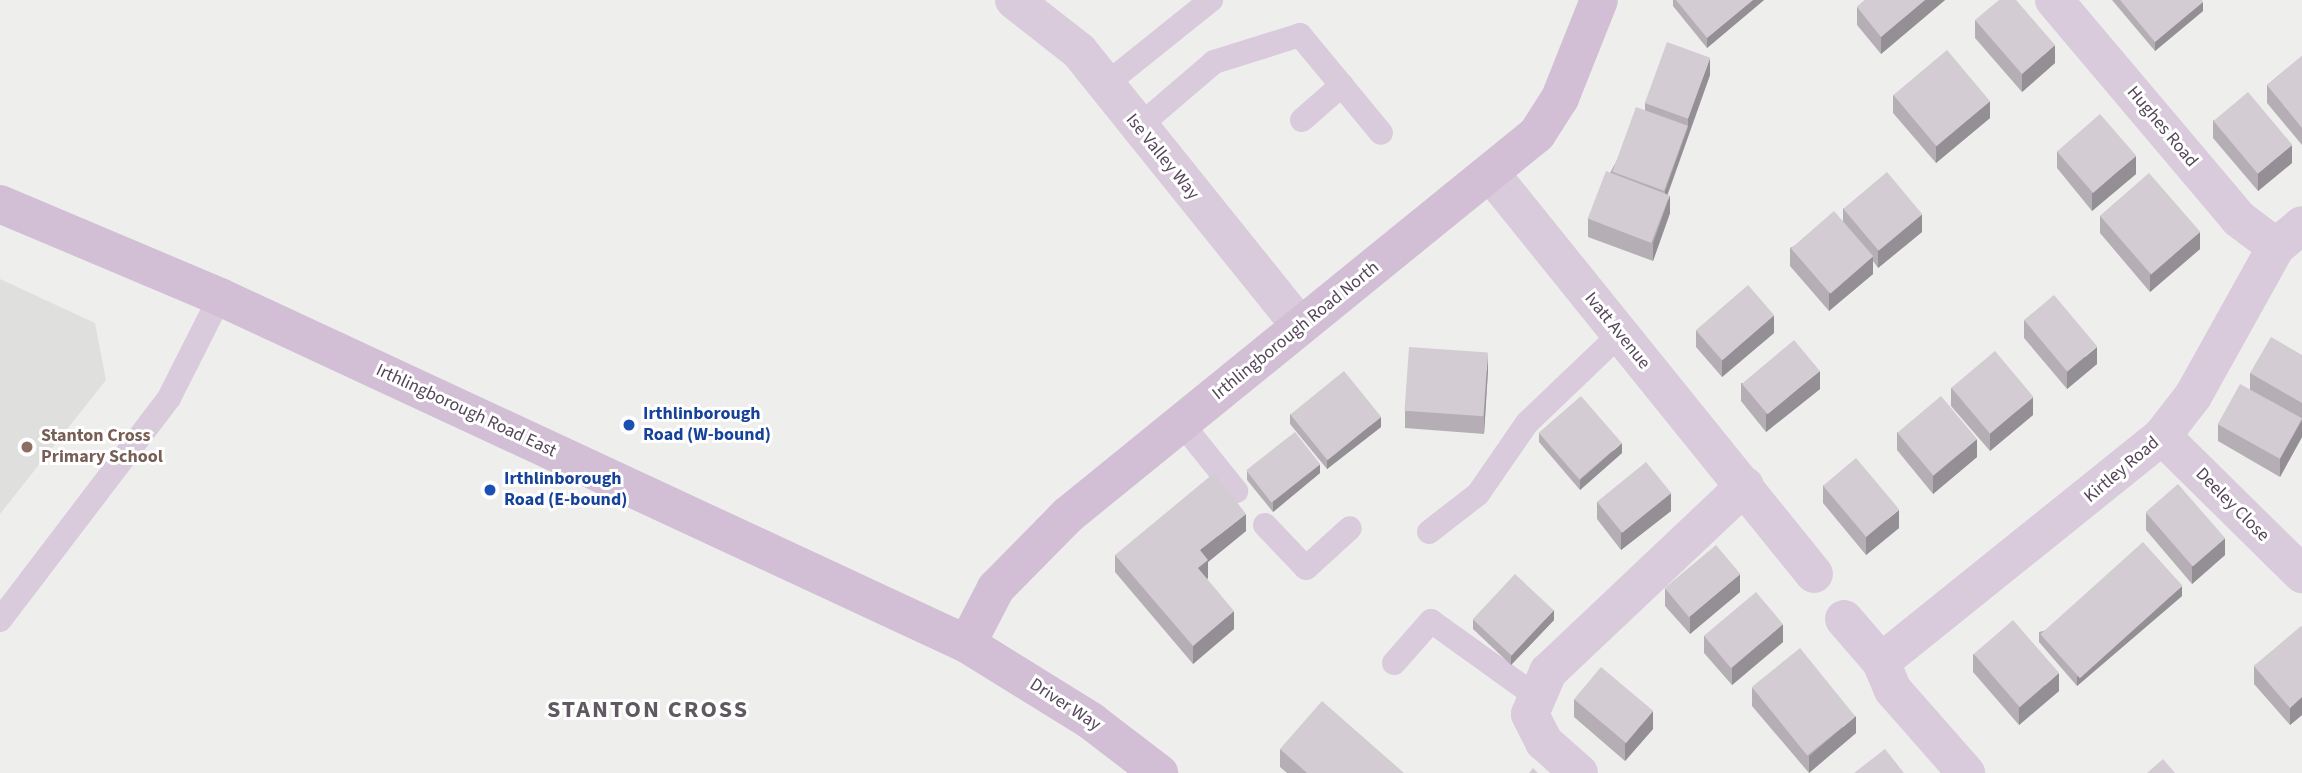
<!DOCTYPE html>
<html>
<head>
<meta charset="utf-8">
<style>
	body { margin:0 }
	#map { position:relative; width:2302px; height:773px; overflow:hidden; background:#eeefec; font-family:"Source Sans 3",sans-serif }
	div>[style] { position:absolute }
	[style*='--x'] { left:calc(var(--x)*1px); top:calc(var(--y)*1px); width:calc(var(--w)*1px); rotate:calc(var(--a)*1deg) }
	.education>* { inset:0; background:#dfe0de }
	.lane>* { height:24px; margin:-12px; padding:0 12px; transform-origin:12px; border-radius:12px; background:#d9cadc }
	.street>* { height:38px; margin:-19px; padding:0 19px; transform-origin:19px; border-radius:19px; background:#d9cadc }
	.secondary>* { height:38px; margin:-19px; padding:0 19px; transform-origin:19px; border-radius:19px; background:#d2bed5 }
	.wall>* { inset:0; background:#b5afb5 }
	.shaded-wall>* { inset:0; background:#948f94 }
	.building>* { inset:0; background:#d3ccd3; transform-origin:0 0 }
	.dots>* { width:19px; height:19px; translate:-50% -50%; box-sizing:border-box; border:4px solid #fff; border-radius:50% }
	span { translate:-50% -50%; white-space:nowrap; text-align:center; line-height:1.15; -webkit-text-stroke:6px #fff; paint-order:stroke }
	.street-label { font-size:18px; color:#554559 }
	.transit-label { font-size:18px; color:#164399; font-weight:700 }
	.left { translate:0 -50%; text-align:left }
	.education-label { font-size:18px; color:#785e54; font-weight:700 }
	.district-label { font-size:24px; color:#605961; font-weight:700; letter-spacing:2px }
</style>
</head>
<body>
<div id="map">
	<div class="education">
		<div style="clip-path:polygon(0 279px,95px 323px,106px 380px,0 514px)"></div>
	</div>
	<div class="lane">
		<div style="--x:1105;--y:85;--w:136;--a:-38.7"></div>
		<div style="--x:1302;--y:120;--w:53;--a:-41.2"></div>
		<div style="--x:1137;--y:128;--w:101;--a:-40.6"></div>
		<div style="--x:1214;--y:62;--w:90;--a:-17.4"></div>
		<div style="--x:1300;--y:35;--w:127;--a:50.4"></div>
		<div style="--x:1183;--y:425;--w:85;--a:51.2"></div>
		<div style="--x:1265;--y:525;--w:59;--a:46.4"></div>
		<div style="--x:1306;--y:568;--w:59;--a:-42.3"></div>
		<div style="--x:1429;--y:532;--w:62;--a:-37.8"></div>
		<div style="--x:1478;--y:494;--w:86;--a:-55.4"></div>
		<div style="--x:1527;--y:423;--w:129;--a:-43.7"></div>
		<div style="--x:0;--y:620;--w:279;--a:-52.7"></div>
		<div style="--x:169;--y:398;--w:113;--a:-63.2"></div>
		<div style="--x:1394;--y:663;--w:56;--a:-48.6"></div>
		<div style="--x:1431;--y:621;--w:127;--a:35.7"></div>
	</div>
	<div class="street">
		<div style="--x:1014;--y:0;--w:83;--a:38.1"></div>
		<div style="--x:1079;--y:51;--w:353;--a:51.2"></div>
		<div style="--x:2054;--y:0;--w:287;--a:49.8"></div>
		<div style="--x:2239;--y:219;--w:46;--a:37.1"></div>
		<div style="--x:1491;--y:174;--w:514;--a:51.08"></div>
		<div style="--x:2162;--y:436;--w:197;--a:44.6"></div>
		<div style="--x:1844;--y:619;--w:57;--a:49.3"></div>
		<div style="--x:1881;--y:662;--w:30;--a:67"></div>
		<div style="--x:1893;--y:690;--w:111;--a:48.7"></div>
		<div style="--x:1881;--y:662;--w:361;--a:-38.8"></div>
		<div style="--x:2162;--y:436;--w:51;--a:-52.2"></div>
		<div style="--x:2193;--y:396;--w:171;--a:-60.9"></div>
		<div style="--x:2276;--y:247;--w:34;--a:-40"></div>
		<div style="--x:1579;--y:773;--w:47;--a:-138.5"></div>
		<div style="--x:1544;--y:742;--w:31;--a:-117"></div>
		<div style="--x:1530;--y:714;--w:46;--a:-66.8"></div>
		<div style="--x:1548;--y:672;--w:271;--a:-43.4"></div>
	</div>
	<div class="secondary">
		<div style="--x:0;--y:204;--w:239;--a:22.9"></div>
		<div style="--x:220;--y:297;--w:824;--a:24.92"></div>
		<div style="--x:967;--y:644;--w:146;--a:31.8"></div>
		<div style="--x:1091;--y:721;--w:86;--a:37.4"></div>
		<div style="--x:967;--y:644;--w:63;--a:-62.6"></div>
		<div style="--x:996;--y:588;--w:103;--a:-45.4"></div>
		<div style="--x:1068;--y:515;--w:604;--a:-39.09"></div>
		<div style="--x:1537;--y:134;--w:43;--a:-57.4"></div>
		<div style="--x:1560;--y:98;--w:105;--a:-68.3"></div>
	</div>
	<div class="wall">
		<div style="clip-path:polygon(1673px 0,1764px 0,1707px 48px,1673px 6px)"></div>
		<div style="clip-path:polygon(1865px 0,1945px 0,1881px 54px,1857px 25px,1857px 7px)"></div>
		<div style="clip-path:polygon(2112px 0,2202px 0,2203px 11px,2155px 51px)"></div>
		<div style="clip-path:polygon(1975px 20px,2055px 63px,2022px 92px,1975px 38px)"></div>
		<div style="clip-path:polygon(2302px 56px,2302px 145px,2267px 103px,2267px 85px)"></div>
		<div style="clip-path:polygon(1710px 75px,1668px 194px,1670px 213px,1653px 261px,1588px 237px,1588px 219px,1611px 171px,1645px 110px,1645px 103px)"></div>
		<div style="clip-path:polygon(1893px 95px,1990px 118px,1936px 163px,1893px 113px)"></div>
		<div style="clip-path:polygon(2213px 120px,2292px 163px,2258px 191px,2213px 138px)"></div>
		<div style="clip-path:polygon(2057px 151px,2136px 174px,2092px 211px,2057px 168px)"></div>
		<div style="clip-path:polygon(1843px 208px,1922px 232px,1878px 268px,1873px 261px,1873px 274px,1829px 311px,1790px 266px,1790px 248px,1843px 222px)"></div>
		<div style="clip-path:polygon(2100px 216px,2200px 249px,2150px 292px,2100px 233px)"></div>
		<div style="clip-path:polygon(2024px 320px,2097px 364px,2067px 389px,2024px 338px)"></div>
		<div style="clip-path:polygon(1696px 330px,1774px 333px,1722px 377px,1696px 347px)"></div>
		<div style="clip-path:polygon(2302px 355px,2302px 437px,2280px 477px,2218px 441px,2218px 424px,2250px 390px,2250px 373px)"></div>
		<div style="clip-path:polygon(1488px 370px,1484px 434px,1405px 428px,1405px 411px)"></div>
		<div style="clip-path:polygon(1741px 383px,1820px 389px,1766px 432px,1741px 401px)"></div>
		<div style="clip-path:polygon(1951px 388px,2033px 415px,1990px 451px,1951px 406px)"></div>
		<div style="clip-path:polygon(1290px 414px,1381px 427px,1327px 469px,1290px 424px)"></div>
		<div style="clip-path:polygon(1897px 432px,1977px 457px,1933px 494px,1897px 450px)"></div>
		<div style="clip-path:polygon(1539px 433px,1622px 453px,1580px 490px,1539px 442px)"></div>
		<div style="clip-path:polygon(1247px 471px,1320px 473px,1273px 512px,1247px 480px)"></div>
		<div style="clip-path:polygon(1823px 485px,1899px 528px,1866px 555px,1823px 503px)"></div>
		<div style="clip-path:polygon(1597px 502px,1671px 511px,1621px 550px,1597px 519px)"></div>
		<div style="clip-path:polygon(2146px 513px,2225px 555px,2192px 584px,2146px 530px)"></div>
		<div style="clip-path:polygon(1246px 531px,1208px 562px,1208px 578px,1207px 579px,1234px 629px,1193px 664px,1115px 572px,1115px 555px)"></div>
		<div style="clip-path:polygon(1665px 588px,1740px 592px,1690px 634px,1665px 606px)"></div>
		<div style="clip-path:polygon(2182px 596px,2077px 686px,2039px 642px,2039px 632px)"></div>
		<div style="clip-path:polygon(1473px 620px,1554px 620px,1511px 665px,1473px 629px)"></div>
		<div style="clip-path:polygon(2302px 627px,2302px 715px,2290px 725px,2254px 684px,2254px 666px)"></div>
		<div style="clip-path:polygon(1704px 636px,1783px 642px,1732px 685px,1704px 653px)"></div>
		<div style="clip-path:polygon(1973px 654px,2059px 691px,2019px 725px,1973px 672px)"></div>
		<div style="clip-path:polygon(1752px 688px,1856px 733px,1809px 773px,1752px 706px)"></div>
		<div style="clip-path:polygon(1574px 699px,1653px 729px,1625px 761px,1574px 717px)"></div>
		<div style="clip-path:polygon(1280px 749px,1404px 773px,1287px 773px,1280px 767px)"></div>
	</div>
	<div class="shaded-wall">
		<div style="clip-path:polygon(1753px 0,1764px 0,1707px 48px,1707px 38px)"></div>
		<div style="clip-path:polygon(1925px 0,1945px 0,1881px 54px,1881px 37px)"></div>
		<div style="clip-path:polygon(2203px 2px,2203px 11px,2155px 51px,2155px 42px)"></div>
		<div style="clip-path:polygon(2055px 45px,2055px 63px,2022px 92px,2022px 74px)"></div>
		<div style="clip-path:polygon(1710px 58px,1710px 75px,1665px 201px,1665px 191px,1688px 127px,1688px 118px)"></div>
		<div style="clip-path:polygon(1990px 101px,1990px 118px,1936px 163px,1936px 146px)"></div>
		<div style="clip-path:polygon(2292px 145px,2292px 163px,2258px 191px,2258px 173px)"></div>
		<div style="clip-path:polygon(2136px 156px,2136px 174px,2092px 211px,2092px 193px)"></div>
		<div style="clip-path:polygon(1670px 195px,1670px 213px,1653px 261px,1653px 243px)"></div>
		<div style="clip-path:polygon(1922px 214px,1922px 232px,1878px 268px,1878px 250px)"></div>
		<div style="clip-path:polygon(2200px 232px,2200px 249px,2150px 292px,2150px 274px)"></div>
		<div style="clip-path:polygon(1873px 256px,1873px 274px,1829px 311px,1829px 293px)"></div>
		<div style="clip-path:polygon(1774px 315px,1774px 333px,1722px 377px,1722px 360px)"></div>
		<div style="clip-path:polygon(2097px 347px,2097px 364px,2067px 389px,2067px 372px)"></div>
		<div style="clip-path:polygon(1488px 352px,1488px 370px,1484px 434px,1484px 416px)"></div>
		<div style="clip-path:polygon(1820px 371px,1820px 389px,1766px 432px,1766px 414px)"></div>
		<div style="clip-path:polygon(2033px 397px,2033px 415px,1990px 451px,1990px 434px)"></div>
		<div style="clip-path:polygon(1381px 417px,1381px 427px,1327px 469px,1327px 460px)"></div>
		<div style="clip-path:polygon(2302px 420px,2302px 437px,2280px 477px,2280px 459px)"></div>
		<div style="clip-path:polygon(1977px 439px,1977px 457px,1933px 494px,1933px 476px)"></div>
		<div style="clip-path:polygon(1622px 443px,1622px 453px,1580px 490px,1580px 480px)"></div>
		<div style="clip-path:polygon(1320px 464px,1320px 473px,1273px 512px,1273px 502px)"></div>
		<div style="clip-path:polygon(1671px 493px,1671px 511px,1621px 550px,1621px 533px)"></div>
		<div style="clip-path:polygon(1899px 510px,1899px 528px,1866px 555px,1866px 537px)"></div>
		<div style="clip-path:polygon(1246px 514px,1246px 531px,1208px 562px,1208px 578px,1198px 586px,1198px 568px,1200px 550px)"></div>
		<div style="clip-path:polygon(2225px 538px,2225px 555px,2192px 584px,2192px 566px)"></div>
		<div style="clip-path:polygon(1740px 574px,1740px 592px,1690px 634px,1690px 616px)"></div>
		<div style="clip-path:polygon(2182px 586px,2182px 596px,2077px 686px,2077px 677px)"></div>
		<div style="clip-path:polygon(1554px 610px,1554px 620px,1511px 665px,1511px 656px)"></div>
		<div style="clip-path:polygon(1234px 611px,1234px 629px,1193px 664px,1193px 646px)"></div>
		<div style="clip-path:polygon(1783px 624px,1783px 642px,1732px 685px,1732px 668px)"></div>
		<div style="clip-path:polygon(2059px 673px,2059px 691px,2019px 725px,2019px 708px)"></div>
		<div style="clip-path:polygon(2302px 697px,2302px 715px,2290px 725px,2290px 708px)"></div>
		<div style="clip-path:polygon(1653px 711px,1653px 729px,1625px 761px,1625px 744px)"></div>
		<div style="clip-path:polygon(1856px 716px,1856px 733px,1809px 773px,1809px 756px)"></div>
	</div>
	<div class="building">
		<div style="clip-path:polygon(1676px 0,1753px 0,1707px 38px)"></div>
		<div style="clip-path:polygon(1865px 0,1925px 0,1881px 37px,1857px 7px)"></div>
		<div style="clip-path:polygon(1999px 0,2016px 0,2055px 45px,2022px 74px,1975px 20px)"></div>
		<div style="clip-path:polygon(2120px 0,2202px 0,2203px 2px,2155px 42px)"></div>
		<div style="left:1667px;top:42px;width:46px;height:65px;rotate:20deg"></div>
		<div style="left:1947px;top:50px;width:67px;height:70px;rotate:50deg"></div>
		<div style="clip-path:polygon(2302px 56px,2302px 128px,2267px 85px)"></div>
		<div style="left:2248px;top:92px;width:69px;height:45px;rotate:50deg"></div>
		<div style="left:1636px;top:107px;width:55px;height:69px;rotate:20deg"></div>
		<div style="left:2100px;top:114px;width:55px;height:57px;rotate:49deg"></div>
		<div style="left:1606px;top:171px;width:68px;height:51px;rotate:21deg"></div>
		<div style="left:1887px;top:172px;width:55px;height:57px;rotate:50deg"></div>
		<div style="left:2149px;top:173px;width:78px;height:65px;rotate:49deg"></div>
		<div style="left:1834px;top:211px;width:60px;height:57px;rotate:49deg"></div>
		<div style="left:1748px;top:285px;width:40px;height:69px;rotate:49deg"></div>
		<div style="left:2054px;top:295px;width:67px;height:39px;rotate:50deg"></div>
		<div style="clip-path:polygon(2271px 337px,2302px 355px,2302px 403px,2250px 373px)"></div>
		<div style="left:1794px;top:340px;width:40px;height:68px;rotate:50deg"></div>
		<div style="left:1409px;top:347px;width:79px;height:64px;rotate:4deg"></div>
		<div style="left:1995px;top:351px;width:60px;height:57px;rotate:50deg"></div>
		<div style="left:1344px;top:371px;width:59px;height:69px;rotate:51deg"></div>
		<div style="left:2240px;top:384px;width:71px;height:46px;rotate:29deg"></div>
		<div style="left:1581px;top:396px;width:62px;height:56px;rotate:49deg"></div>
		<div style="left:1941px;top:396px;width:56px;height:57px;rotate:50deg"></div>
		<div style="left:1295px;top:432px;width:41px;height:62px;rotate:52deg"></div>
		<div style="left:1856px;top:458px;width:67px;height:43px;rotate:50deg"></div>
		<div style="left:1646px;top:462px;width:40px;height:63px;rotate:51deg"></div>
		<div style="clip-path:polygon(1214px 473px,1246px 514px,1200px 550px,1208px 560px,1198px 568px,1234px 611px,1193px 646px,1115px 555px)"></div>
		<div style="left:2178px;top:484px;width:72px;height:43px;rotate:49deg"></div>
		<div style="left:2143px;top:542px;width:59px;height:138px;rotate:48deg"></div>
		<div style="left:1716px;top:545px;width:38px;height:67px;rotate:50deg"></div>
		<div style="left:1515px;top:574px;width:53px;height:62px;rotate:43deg"></div>
		<div style="left:1756px;top:592px;width:42px;height:68px;rotate:50deg"></div>
		<div style="left:2013px;top:620px;width:70px;height:52px;rotate:49deg"></div>
		<div style="clip-path:polygon(2301px 626px,2302px 627px,2302px 697px,2290px 708px,2254px 666px)"></div>
		<div style="left:1800px;top:648px;width:88px;height:62px;rotate:51deg"></div>
		<div style="left:1601px;top:667px;width:68px;height:42px;rotate:40deg"></div>
		<div style="clip-path:polygon(1322px 701px,1404px 773px,1307px 773px,1280px 749px)"></div>
		<div style="clip-path:polygon(1885px 749px,1904px 773px,1854px 773px)"></div>
		<div style="clip-path:polygon(2163px 759px,2175px 773px,2147px 773px)"></div>
		<div style="clip-path:polygon(1533px 768px,1538px 773px,1529px 773px)"></div>
	</div>
	<div class="dots">
		<div style="left:629px;top:425px;background:#1a4fb4"></div>
		<div style="left:27px;top:447px;background:#8d6e63"></div>
		<div style="left:490px;top:490px;background:#1a4fb4"></div>
	</div>
	<div class="street-label">
		<span style="left:2162px;top:127px;rotate:50deg">Hughes Road</span>
		<span style="left:1162px;top:157px;rotate:51deg">Ise Valley Way</span>
		<span style="left:1296px;top:331px;rotate:-39deg">Irthlingborough Road North</span>
		<span style="left:1617px;top:331px;rotate:51deg">Ivatt Avenue</span>
		<span style="left:466px;top:411px;rotate:25deg">Irthlingborough Road East</span>
		<span style="left:2122px;top:470px;rotate:-40deg">Kirtley Road</span>
		<span style="left:2232px;top:505px;rotate:45deg">Deeley Close</span>
		<span style="left:1065px;top:705px;rotate:33deg">Driver Way</span>
	</div>
	<div class="transit-label">
		<span class="left" style="left:643px;top:425px">Irthlinborough<br>Road (W-bound)</span>
		<span class="left" style="left:504px;top:490px">Irthlinborough<br>Road (E-bound)</span>
	</div>
	<div class="education-label">
		<span class="left" style="left:41px;top:447px">Stanton Cross<br>Primary School</span>
	</div>
	<div class="district-label">
		<span style="left:648px;top:710px">STANTON CROSS</span>
	</div>
</div>
</body>
</html>
